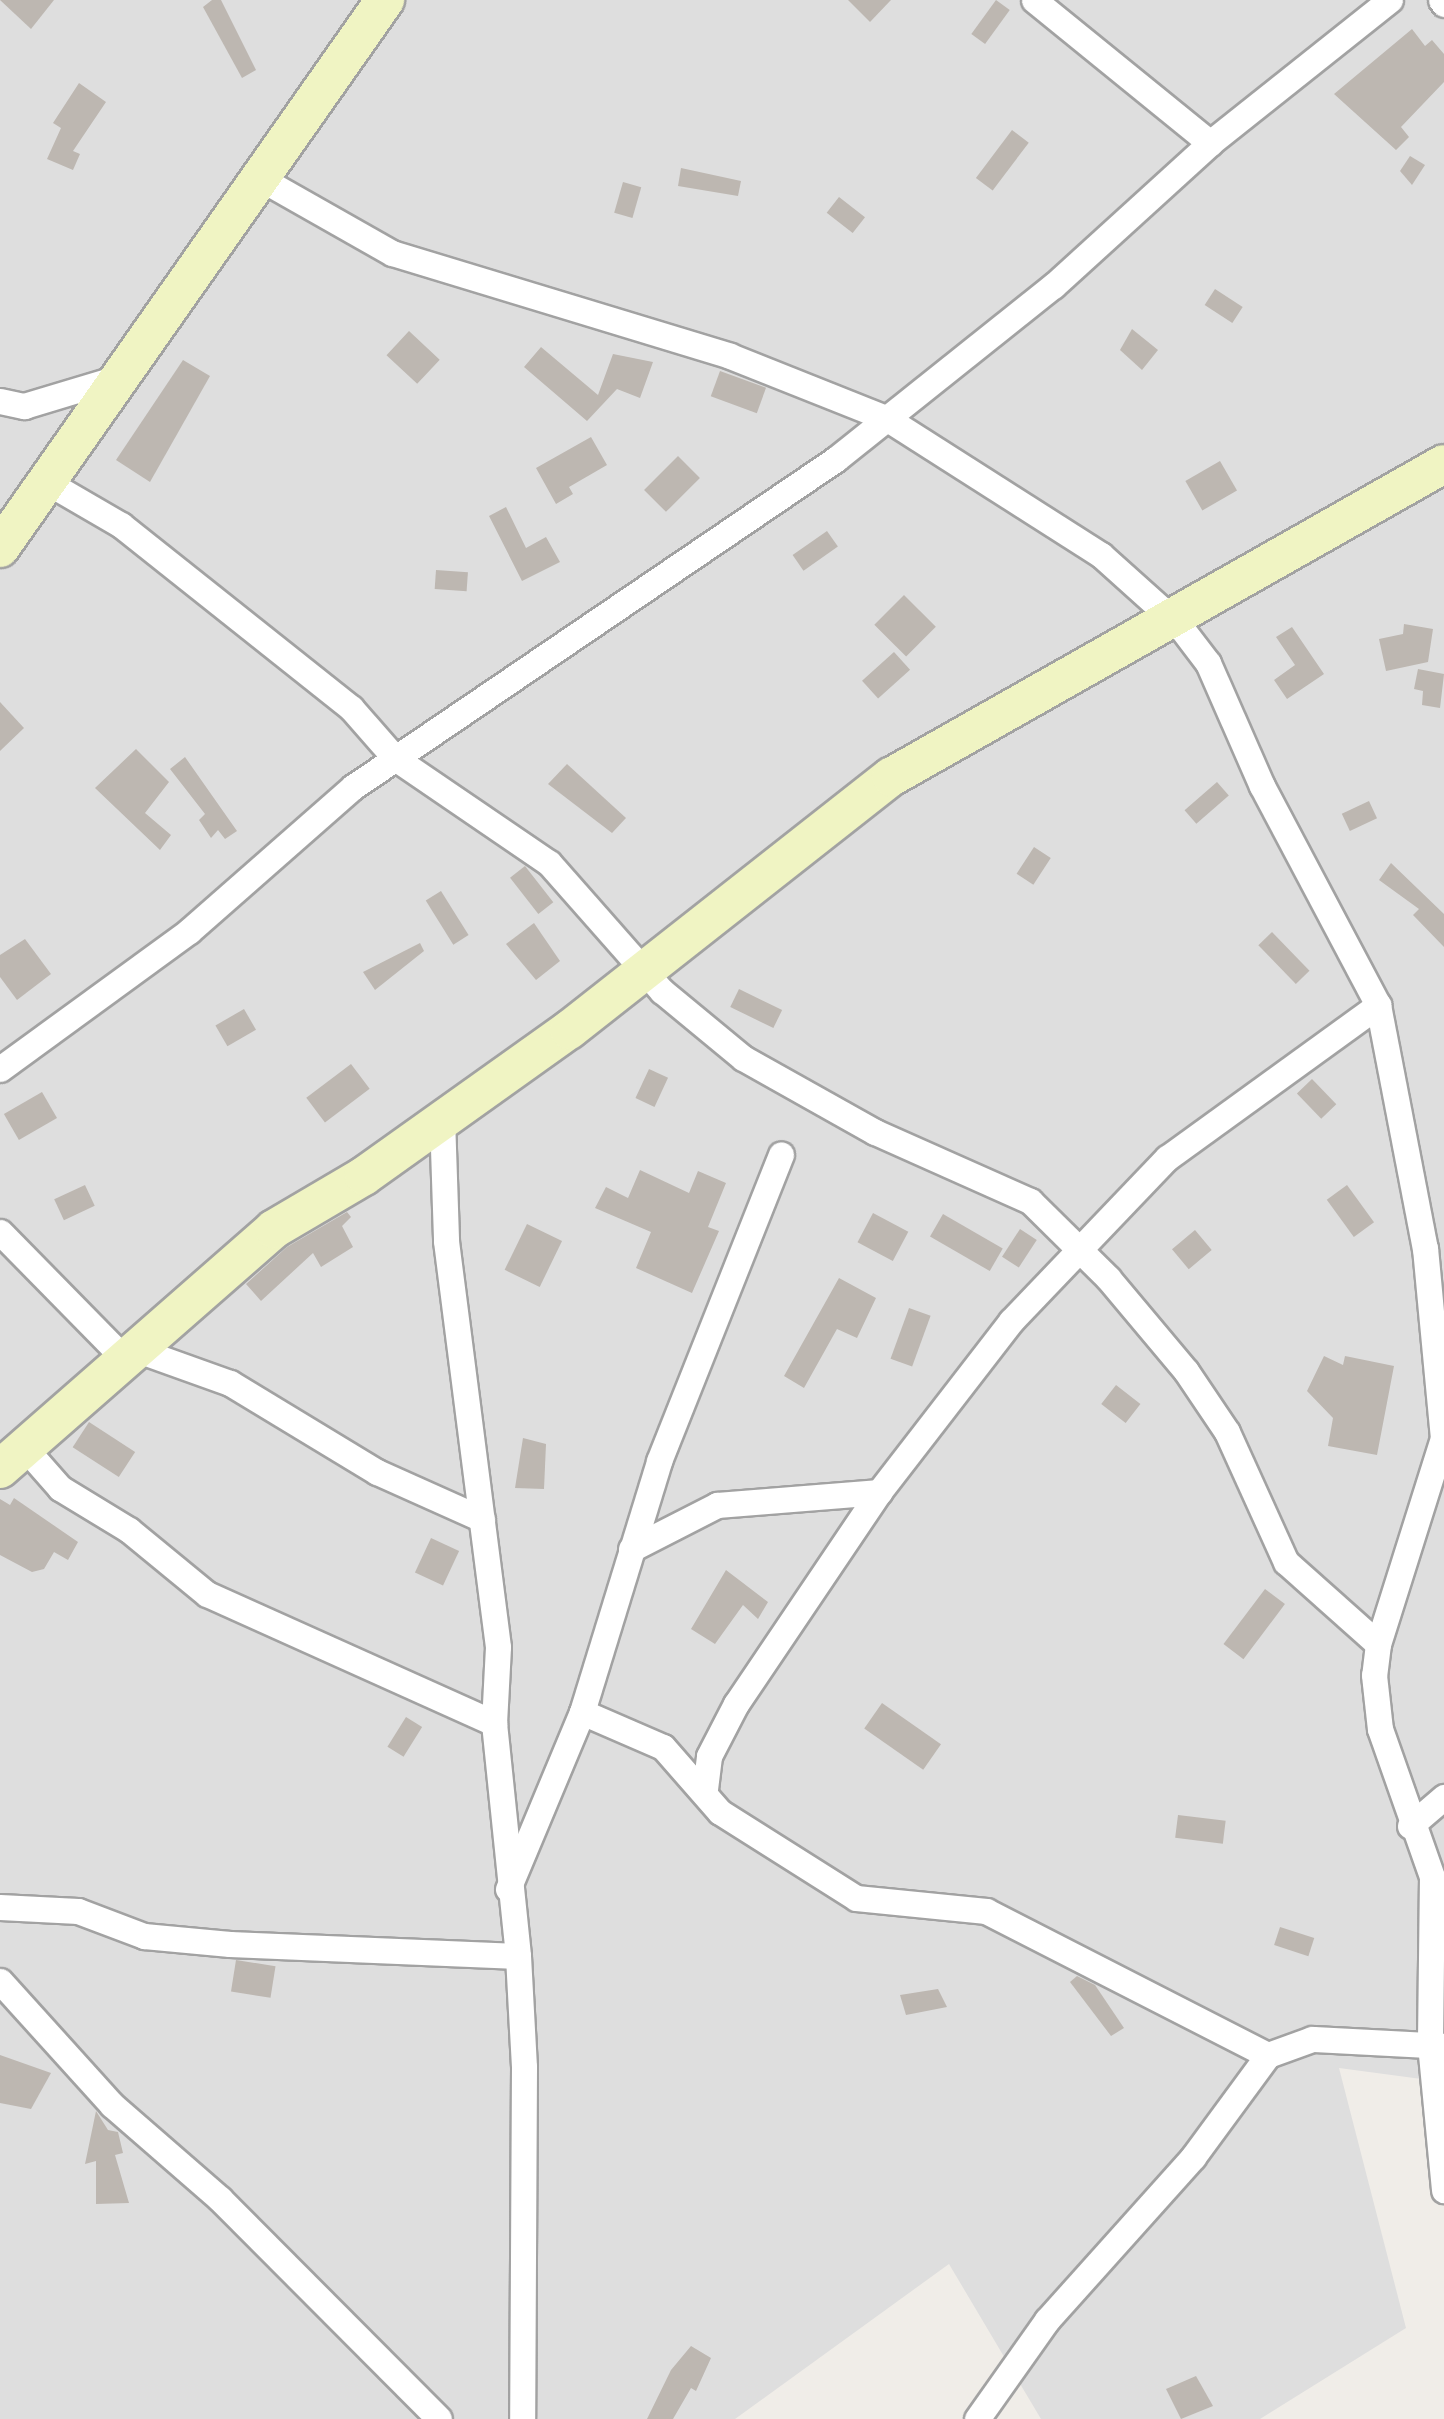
<!DOCTYPE html>
<html>
<head>
<meta charset="utf-8">
<style>
	body { margin:0 }
	#map { position:relative; width:1444px; height:2419px; overflow:hidden; background:#f0ede8; font-family:"Varela Round",sans-serif }
	div>[style] { position:absolute }
	[style*='--x'] { left:calc(var(--x)*1px); top:calc(var(--y)*1px); width:calc(var(--w)*1px); rotate:calc(var(--a)*1deg) }
	.residential>* { inset:0; background:#dedede }
	.building>* { inset:0; background:#bdb7b1; transform-origin:0 0 }
	.roads { filter:drop-shadow(2px 0 #a2a2a2) drop-shadow(-2px 0 #a2a2a2) drop-shadow(0 2px #a2a2a2) drop-shadow(0 -2px #a2a2a2) }
	.street>* { height:25px; margin:-12.5px; padding:0 12.5px; transform-origin:12.5px; border-radius:12.5px; background:#fff }
	.secondary>* { height:38px; margin:-19px; padding:0 19px; transform-origin:19px; border-radius:19px; background:#f0f4c3 }
	span { translate:-50% -50%; white-space:nowrap; text-align:center; line-height:1.15; -webkit-text-stroke:10px #fff; paint-order:stroke }
</style>
</head>
<body>
<div id="map">
	<div class="residential">
		<div style="clip-path:polygon(0 0,1444px 0,1444px 2082px,1339px 2068px,1406px 2328px,1260px 2419px,1041px 2419px,949px 2264px,735px 2419px,0 2419px)"></div>
	</div>
	<div class="building">
		<div style="clip-path:polygon(0 0,54px 0,31px 29px)"></div>
		<div style="clip-path:polygon(212px 0,221px 0,256px 70px,242px 78px,203px 7px)"></div>
		<div style="clip-path:polygon(848px 0,891px 0,870px 22px)"></div>
		<div style="left:996px;top:0;width:17px;height:42px;rotate:36deg"></div>
		<div style="clip-path:polygon(1412px 29px,1425px 46px,1432px 40px,1444px 54px,1444px 82px,1401px 127px,1409px 137px,1396px 150px,1334px 94px)"></div>
		<div style="clip-path:polygon(79px 83px,106px 102px,73px 151px,80px 154px,73px 170px,47px 159px,61px 128px,53px 123px)"></div>
		<div style="left:1012px;top:130px;width:21px;height:60px;rotate:37deg"></div>
		<div style="clip-path:polygon(1410px 156px,1425px 165px,1412px 185px,1400px 171px)"></div>
		<div style="clip-path:polygon(681px 168px,741px 181px,738px 196px,678px 186px)"></div>
		<div style="left:623px;top:182px;width:19px;height:32px;rotate:16deg"></div>
		<div style="left:839px;top:197px;width:33px;height:20px;rotate:38deg"></div>
		<div style="left:1215px;top:289px;width:33px;height:19px;rotate:33deg"></div>
		<div style="clip-path:polygon(1132px 329px,1158px 350px,1142px 370px,1120px 350px)"></div>
		<div style="left:409px;top:331px;width:42px;height:33px;rotate:43deg"></div>
		<div style="clip-path:polygon(541px 347px,598px 395px,613px 354px,653px 362px,640px 398px,617px 389px,587px 421px,524px 367px)"></div>
		<div style="clip-path:polygon(183px 360px,210px 376px,150px 482px,116px 460px)"></div>
		<div style="left:720px;top:371px;width:49px;height:27px;rotate:20deg"></div>
		<div style="clip-path:polygon(591px 437px,607px 465px,569px 487px,573px 494px,556px 504px,536px 468px)"></div>
		<div style="left:678px;top:456px;width:31px;height:48px;rotate:45deg"></div>
		<div style="left:1220px;top:461px;width:34px;height:40px;rotate:60deg"></div>
		<div style="clip-path:polygon(506px 507px,526px 548px,546px 537px,560px 562px,522px 581px,489px 516px)"></div>
		<div style="left:827px;top:531px;width:19px;height:42px;rotate:55deg"></div>
		<div style="left:436px;top:570px;width:32px;height:19px;rotate:4deg"></div>
		<div style="left:904px;top:595px;width:45px;height:42px;rotate:45deg"></div>
		<div style="clip-path:polygon(1404px 624px,1433px 629px,1428px 662px,1386px 671px,1379px 639px,1403px 634px)"></div>
		<div style="clip-path:polygon(1292px 627px,1324px 674px,1287px 699px,1274px 680px,1295px 665px,1276px 637px)"></div>
		<div style="left:894px;top:652px;width:24px;height:43px;rotate:48deg"></div>
		<div style="clip-path:polygon(1418px 669px,1444px 674px,1440px 708px,1422px 705px,1423px 691px,1414px 689px)"></div>
		<div style="clip-path:polygon(0 702px,24px 728px,0 751px)"></div>
		<div style="clip-path:polygon(136px 749px,169px 782px,145px 813px,171px 835px,160px 850px,95px 788px)"></div>
		<div style="clip-path:polygon(185px 757px,237px 831px,225px 839px,218px 830px,211px 838px,199px 820px,205px 814px,170px 769px)"></div>
		<div style="clip-path:polygon(567px 764px,626px 818px,612px 833px,548px 784px)"></div>
		<div style="left:1217px;top:782px;width:18px;height:43px;rotate:49deg"></div>
		<div style="left:1369px;top:801px;width:19px;height:30px;rotate:65deg"></div>
		<div style="left:1034px;top:847px;width:20px;height:32px;rotate:33deg"></div>
		<div style="clip-path:polygon(1391px 863px,1444px 914px,1444px 947px,1413px 915px,1419px 909px,1379px 880px)"></div>
		<div style="left:525px;top:866px;width:46px;height:19px;rotate:52deg"></div>
		<div style="left:441px;top:891px;width:52px;height:18px;rotate:58deg"></div>
		<div style="clip-path:polygon(534px 923px,560px 961px,536px 980px,506px 944px)"></div>
		<div style="left:1272px;top:932px;width:54px;height:19px;rotate:46deg"></div>
		<div style="clip-path:polygon(25px 939px,51px 974px,17px 1000px,0 977px,0 955px)"></div>
		<div style="clip-path:polygon(420px 943px,424px 951px,375px 990px,363px 972px)"></div>
		<div style="left:739px;top:989px;width:48px;height:20px;rotate:26deg"></div>
		<div style="left:244px;top:1009px;width:24px;height:33px;rotate:60deg"></div>
		<div style="left:351px;top:1064px;width:31px;height:56px;rotate:53deg"></div>
		<div style="left:649px;top:1069px;width:21px;height:32px;rotate:25deg"></div>
		<div style="left:1312px;top:1079px;width:35px;height:21px;rotate:46deg"></div>
		<div style="left:42px;top:1092px;width:30px;height:44px;rotate:60deg"></div>
		<div style="clip-path:polygon(640px 1170px,689px 1193px,698px 1171px,726px 1183px,708px 1227px,719px 1231px,692px 1293px,636px 1268px,651px 1232px,595px 1208px,606px 1187px,628px 1198px)"></div>
		<div style="left:85px;top:1185px;width:23px;height:34px;rotate:65deg"></div>
		<div style="left:1347px;top:1185px;width:46px;height:25px;rotate:54deg"></div>
		<div style="clip-path:polygon(347px 1212px,351px 1217px,342px 1226px,353px 1247px,321px 1267px,313px 1253px,261px 1301px,246px 1284px,287px 1247px)"></div>
		<div style="left:873px;top:1213px;width:40px;height:33px;rotate:28deg"></div>
		<div style="left:943px;top:1214px;width:69px;height:26px;rotate:30deg"></div>
		<div style="left:527px;top:1224px;width:39px;height:51px;rotate:26deg"></div>
		<div style="left:1020px;top:1229px;width:20px;height:33px;rotate:33deg"></div>
		<div style="left:1195px;top:1230px;width:26px;height:30px;rotate:50deg"></div>
		<div style="clip-path:polygon(839px 1278px,876px 1298px,857px 1338px,837px 1329px,804px 1388px,784px 1376px)"></div>
		<div style="left:909px;top:1308px;width:23px;height:54px;rotate:20deg"></div>
		<div style="clip-path:polygon(1324px 1356px,1343px 1365px,1345px 1356px,1394px 1366px,1377px 1455px,1328px 1446px,1333px 1418px,1307px 1391px)"></div>
		<div style="left:1116px;top:1385px;width:31px;height:24px;rotate:38deg"></div>
		<div style="left:89px;top:1422px;width:55px;height:30px;rotate:33deg"></div>
		<div style="clip-path:polygon(523px 1438px,546px 1444px,544px 1489px,515px 1488px)"></div>
		<div style="clip-path:polygon(14px 1498px,78px 1542px,68px 1560px,54px 1552px,44px 1569px,32px 1572px,0 1555px,0 1499px,10px 1505px)"></div>
		<div style="left:431px;top:1538px;width:31px;height:38px;rotate:25deg"></div>
		<div style="clip-path:polygon(726px 1570px,768px 1602px,758px 1619px,743px 1605px,715px 1644px,691px 1629px)"></div>
		<div style="left:1265px;top:1589px;width:25px;height:69px;rotate:37deg"></div>
		<div style="left:882px;top:1703px;width:72px;height:31px;rotate:35deg"></div>
		<div style="left:406px;top:1717px;width:19px;height:35px;rotate:32deg"></div>
		<div style="left:1178px;top:1815px;width:48px;height:23px;rotate:7deg"></div>
		<div style="left:1280px;top:1927px;width:36px;height:19px;rotate:18deg"></div>
		<div style="left:236px;top:1960px;width:40px;height:32px;rotate:9deg"></div>
		<div style="clip-path:polygon(1077px 1976px,1095px 1985px,1124px 2028px,1111px 2036px,1070px 1982px)"></div>
		<div style="clip-path:polygon(938px 1989px,947px 2007px,906px 2015px,900px 1995px)"></div>
		<div style="clip-path:polygon(0 2055px,51px 2073px,31px 2109px,0 2103px)"></div>
		<div style="clip-path:polygon(96px 2111px,108px 2130px,118px 2132px,123px 2153px,115px 2155px,129px 2203px,96px 2204px,96px 2161px,85px 2164px)"></div>
		<div style="clip-path:polygon(691px 2346px,711px 2358px,696px 2391px,691px 2388px,673px 2419px,647px 2419px,671px 2370px)"></div>
		<div style="clip-path:polygon(1196px 2376px,1213px 2406px,1181px 2419px,1166px 2389px)"></div>
	</div>
	<div class="roads">
		<div class="street">
			<div style="--x:1034;--y:0;--w:227;--a:39.1"></div>
			<div style="--x:1441;--y:0;--w:5;--a:53"></div>
			<div style="--x:258;--y:177;--w:154;--a:29.6"></div>
			<div style="--x:392;--y:253;--w:353;--a:16.9"></div>
			<div style="--x:730;--y:356;--w:168;--a:21.7"></div>
			<div style="--x:886;--y:418;--w:255;--a:32.5"></div>
			<div style="--x:1101;--y:555;--w:105;--a:41.9"></div>
			<div style="--x:1179;--y:625;--w:48;--a:52.7"></div>
			<div style="--x:1208;--y:663;--w:134;--a:66.3"></div>
			<div style="--x:1262;--y:786;--w:248;--a:62.1"></div>
			<div style="--x:1378;--y:1005;--w:248;--a:79.1"></div>
			<div style="--x:1425;--y:1248;--w:191;--a:84.6"></div>
			<div style="--x:1443;--y:1438;--w:216;--a:107.5"></div>
			<div style="--x:1378;--y:1644;--w:31;--a:97"></div>
			<div style="--x:1374;--y:1675;--w:54;--a:83.7"></div>
			<div style="--x:1380;--y:1729;--w:157;--a:70.6"></div>
			<div style="--x:1432;--y:1877;--w:167;--a:90.7"></div>
			<div style="--x:1430;--y:2044;--w:147;--a:84.5"></div>
			<div style="--x:0;--y:401;--w:25;--a:12"></div>
			<div style="--x:24;--y:406;--w:100;--a:-16.8"></div>
			<div style="--x:47;--y:482;--w:86;--a:30.2"></div>
			<div style="--x:121;--y:525;--w:294;--a:38.5"></div>
			<div style="--x:351;--y:708;--w:67;--a:48.7"></div>
			<div style="--x:395;--y:758;--w:186;--a:34.3"></div>
			<div style="--x:549;--y:863;--w:171;--a:48.6"></div>
			<div style="--x:662;--y:991;--w:105;--a:39.6"></div>
			<div style="--x:743;--y:1058;--w:151;--a:29.3"></div>
			<div style="--x:875;--y:1132;--w:170;--a:24"></div>
			<div style="--x:1030;--y:1201;--w:110;--a:44.6"></div>
			<div style="--x:1108;--y:1278;--w:121;--a:50"></div>
			<div style="--x:1186;--y:1371;--w:73;--a:56.1"></div>
			<div style="--x:1227;--y:1432;--w:143;--a:65.6"></div>
			<div style="--x:1286;--y:1562;--w:123;--a:41.7"></div>
			<div style="--x:0;--y:1069;--w:234;--a:-36.1"></div>
			<div style="--x:189;--y:931;--w:218;--a:-41.3"></div>
			<div style="--x:353;--y:787;--w:584;--a:-34.18"></div>
			<div style="--x:836;--y:459;--w:278;--a:-38.6"></div>
			<div style="--x:1053;--y:286;--w:212;--a:-42.3"></div>
			<div style="--x:1210;--y:143;--w:230;--a:-38.5"></div>
			<div style="--x:442;--y:1118;--w:123;--a:88.1"></div>
			<div style="--x:446;--y:1241;--w:409;--a:82.7"></div>
			<div style="--x:498;--y:1647;--w:76;--a:93"></div>
			<div style="--x:494;--y:1723;--w:234;--a:84.1"></div>
			<div style="--x:518;--y:1956;--w:111;--a:86.9"></div>
			<div style="--x:524;--y:2067;--w:352;--a:90.3"></div>
			<div style="--x:0;--y:1232;--w:177;--a:45.5"></div>
			<div style="--x:132;--y:1348;--w:104;--a:19.7"></div>
			<div style="--x:230;--y:1383;--w:172;--a:31.2"></div>
			<div style="--x:377;--y:1472;--w:115;--a:24.1"></div>
			<div style="--x:24;--y:1447;--w:55;--a:48.7"></div>
			<div style="--x:60;--y:1488;--w:81;--a:31.3"></div>
			<div style="--x:129;--y:1530;--w:101;--a:39.4"></div>
			<div style="--x:207;--y:1594;--w:315;--a:24.2"></div>
			<div style="--x:631;--y:1549;--w:97;--a:-27.1"></div>
			<div style="--x:717;--y:1505;--w:163;--a:-4.6"></div>
			<div style="--x:582;--y:1712;--w:88;--a:23.4"></div>
			<div style="--x:663;--y:1747;--w:86;--a:48.8"></div>
			<div style="--x:720;--y:1812;--w:161;--a:32.3"></div>
			<div style="--x:856;--y:1898;--w:131;--a:5.7"></div>
			<div style="--x:986;--y:1911;--w:317;--a:27.1"></div>
			<div style="--x:1268;--y:2055;--w:47;--a:-20"></div>
			<div style="--x:1312;--y:2039;--w:132;--a:3"></div>
			<div style="--x:705;--y:1789;--w:33;--a:-83"></div>
			<div style="--x:709;--y:1756;--w:59;--a:-62.6"></div>
			<div style="--x:736;--y:1704;--w:256;--a:-56"></div>
			<div style="--x:879;--y:1492;--w:216;--a:-52.3"></div>
			<div style="--x:1011;--y:1321;--w:226;--a:-46.3"></div>
			<div style="--x:1167;--y:1158;--w:261;--a:-35.9"></div>
			<div style="--x:1410;--y:1826;--w:45;--a:-40.5"></div>
			<div style="--x:508;--y:1889;--w:192;--a:-67.3"></div>
			<div style="--x:582;--y:1712;--w:263;--a:-72.9"></div>
			<div style="--x:659;--y:1461;--w:330;--a:-68.3"></div>
			<div style="--x:0;--y:1907;--w:78;--a:2.9"></div>
			<div style="--x:78;--y:1911;--w:71;--a:20.7"></div>
			<div style="--x:144;--y:1936;--w:86;--a:5.3"></div>
			<div style="--x:230;--y:1944;--w:288;--a:2.4"></div>
			<div style="--x:0;--y:1981;--w:167;--a:47.9"></div>
			<div style="--x:112;--y:2105;--w:143;--a:41"></div>
			<div style="--x:220;--y:2199;--w:310;--a:45.1"></div>
			<div style="--x:977;--y:2419;--w:121;--a:-54.7"></div>
			<div style="--x:1047;--y:2320;--w:219;--a:-48.1"></div>
			<div style="--x:1193;--y:2157;--w:127;--a:-53.7"></div>
		</div>
		<div class="secondary">
			<div style="--x:0;--y:548;--w:670;--a:-54.91"></div>
			<div style="--x:0;--y:1469;--w:364;--a:-41.2"></div>
			<div style="--x:274;--y:1229;--w:104;--a:-30.5"></div>
			<div style="--x:364;--y:1176;--w:252;--a:-35.5"></div>
			<div style="--x:569;--y:1030;--w:410;--a:-38.2"></div>
			<div style="--x:891;--y:777;--w:635;--a:-29.51"></div>
		</div>
	</div>
</div>
</body>
</html>
